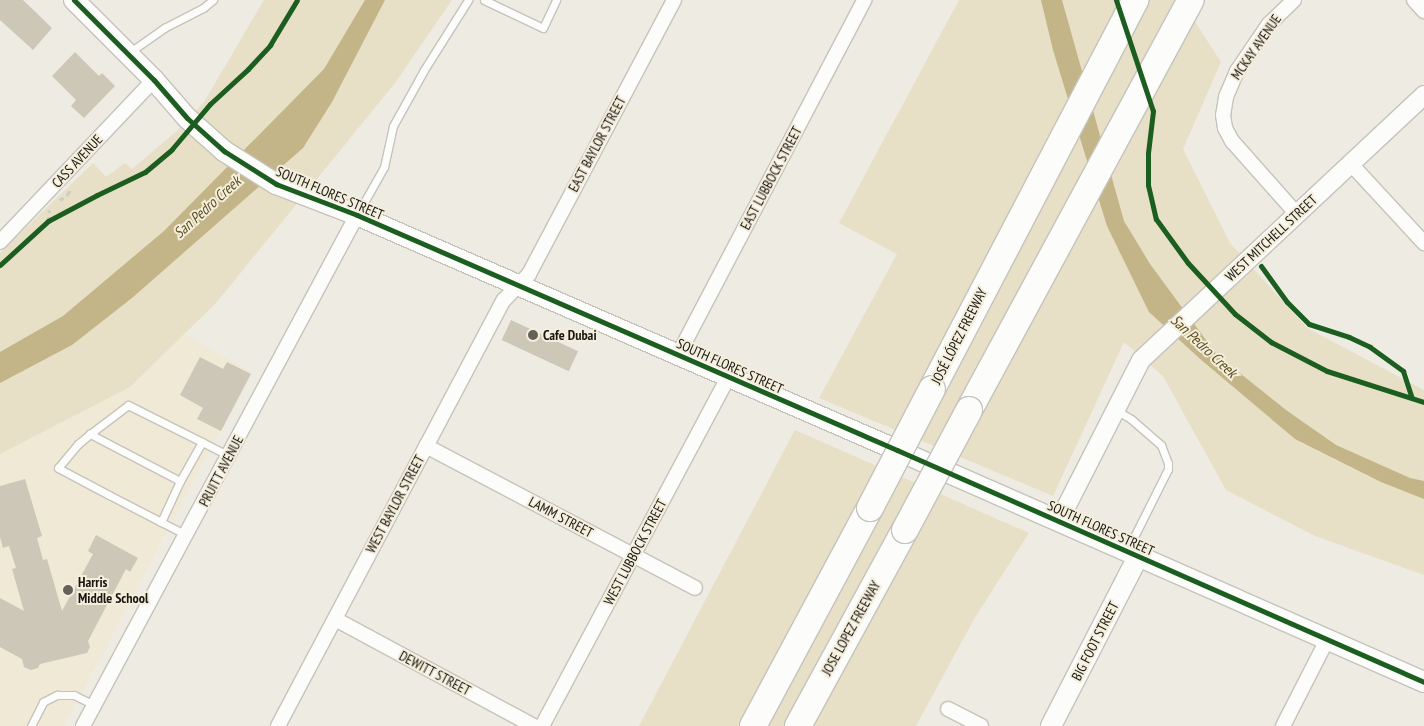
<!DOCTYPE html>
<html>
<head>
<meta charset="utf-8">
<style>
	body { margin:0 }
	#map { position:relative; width:1424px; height:726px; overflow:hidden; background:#eeebe2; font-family:"PT Sans Narrow",sans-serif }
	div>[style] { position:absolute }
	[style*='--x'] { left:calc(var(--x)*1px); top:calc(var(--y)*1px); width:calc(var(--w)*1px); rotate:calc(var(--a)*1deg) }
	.built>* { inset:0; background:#efe9d6 }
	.green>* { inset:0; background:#e7dfc6 }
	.water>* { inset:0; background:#c3b587 }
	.building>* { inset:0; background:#ccc7b7; transform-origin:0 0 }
	.path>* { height:2.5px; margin-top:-1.25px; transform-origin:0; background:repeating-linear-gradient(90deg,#cccbc8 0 4px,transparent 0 8px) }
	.roads { filter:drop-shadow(1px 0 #c5c3bc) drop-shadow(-1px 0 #c5c3bc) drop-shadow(0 1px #c5c3bc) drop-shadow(0 -1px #c5c3bc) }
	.service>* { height:7px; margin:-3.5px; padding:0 3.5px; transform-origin:3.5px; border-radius:3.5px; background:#fcfcfb }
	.minor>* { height:14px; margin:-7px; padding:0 7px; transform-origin:7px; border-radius:7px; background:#fcfcfb }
	.tertiary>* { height:18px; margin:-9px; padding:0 9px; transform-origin:9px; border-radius:9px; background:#fcfcfb }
	.secondary>* { height:20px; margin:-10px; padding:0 10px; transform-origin:10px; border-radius:10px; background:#fcfcfb }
	.motorway>* { height:26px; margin:-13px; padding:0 13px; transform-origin:13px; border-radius:13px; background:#fcfcfb }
	.bridges { filter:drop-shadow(1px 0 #c5c3bc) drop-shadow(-1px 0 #c5c3bc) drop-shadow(0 1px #c5c3bc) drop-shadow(0 -1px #c5c3bc) }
	.motorway-bridge>* { height:26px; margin:-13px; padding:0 13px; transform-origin:13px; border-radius:13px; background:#fcfcfb }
	.cycleway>* { height:5px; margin:-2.5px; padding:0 2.5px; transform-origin:2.5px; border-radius:2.5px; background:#1b5e20 }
	.dots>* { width:14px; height:14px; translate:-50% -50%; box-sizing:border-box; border:2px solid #f4eedc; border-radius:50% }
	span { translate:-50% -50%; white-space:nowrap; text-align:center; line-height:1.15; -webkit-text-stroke:4px #f4eedc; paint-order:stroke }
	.street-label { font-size:14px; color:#191711 }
	.poi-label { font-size:14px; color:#191711; font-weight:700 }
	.left { translate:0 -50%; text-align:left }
	.water-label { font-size:15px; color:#5e4f1f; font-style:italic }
</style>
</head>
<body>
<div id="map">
	<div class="built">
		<div style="clip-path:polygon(184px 334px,251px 372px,64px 726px,0 726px,0 454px,132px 386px)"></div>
	</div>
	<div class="green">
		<div style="clip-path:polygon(264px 0,452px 0,395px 83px,216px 303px,130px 387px,0 454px,0 253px,93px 163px,106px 177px,125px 163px,132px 169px,178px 130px,204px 102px)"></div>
		<div style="clip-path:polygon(959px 0,1181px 0,1221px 62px,1183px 149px,1230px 243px,1307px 328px,1424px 390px,1424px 575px,1315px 536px,1226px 490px,1163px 376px,1124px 342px,1053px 496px,819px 398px,897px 254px,839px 223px)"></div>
		<div style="clip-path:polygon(795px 430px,1029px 533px,974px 619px,916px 726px,639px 726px)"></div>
	</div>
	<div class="water">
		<div style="clip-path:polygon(365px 0,385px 0,332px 102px,303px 148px,132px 298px,72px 345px,0 383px,0 352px,63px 316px,164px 231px,324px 69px)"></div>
		<div style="clip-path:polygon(1041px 0,1062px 0,1124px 221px,1150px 264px,1217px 355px,1286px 410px,1336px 445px,1410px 478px,1424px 481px,1424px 499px,1381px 482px,1295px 439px,1199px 358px,1149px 312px,1107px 226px,1053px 50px)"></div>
	</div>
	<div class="building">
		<div style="clip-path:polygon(0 0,23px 0,52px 28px,33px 50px,0 20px)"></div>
		<div style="clip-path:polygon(75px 52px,99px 76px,102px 73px,115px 86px,84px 118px,71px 106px,76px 100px,52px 76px)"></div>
		<div style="left:511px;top:320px;width:74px;height:22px;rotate:25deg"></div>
		<div style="clip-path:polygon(200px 357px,223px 369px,227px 362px,251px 374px,221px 431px,197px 419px,203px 408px,180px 395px)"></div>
		<div style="clip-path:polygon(25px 479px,42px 536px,37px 538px,43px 560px,47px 559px,62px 611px,93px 554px,88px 551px,96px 535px,138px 558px,130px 572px,126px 569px,88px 641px,90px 647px,87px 653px,40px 664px,38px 668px,31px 670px,24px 667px,22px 659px,0 647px,0 598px,24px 611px,12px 569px,16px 568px,9px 546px,3px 548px,0 537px,0 486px)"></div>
	</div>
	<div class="path">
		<div style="--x:60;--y:200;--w:10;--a:-37"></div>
		<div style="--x:68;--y:194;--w:7;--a:-63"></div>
		<div style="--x:48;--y:221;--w:11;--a:-85"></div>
	</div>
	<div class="roads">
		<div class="service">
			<div style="--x:484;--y:0;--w:65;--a:25.4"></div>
			<div style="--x:543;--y:28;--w:31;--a:-65"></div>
			<div style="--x:130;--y:52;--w:42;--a:-35.2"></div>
			<div style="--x:164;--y:28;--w:44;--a:-27.1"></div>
			<div style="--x:203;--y:8;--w:13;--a:-39"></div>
			<div style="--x:358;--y:213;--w:53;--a:-60.5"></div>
			<div style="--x:384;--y:167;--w:42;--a:-77.6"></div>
			<div style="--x:393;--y:126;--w:64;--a:-61"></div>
			<div style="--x:424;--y:70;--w:83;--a:-57.8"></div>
			<div style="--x:1116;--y:410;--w:17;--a:31"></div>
			<div style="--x:1131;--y:419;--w:40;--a:41"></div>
			<div style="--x:1161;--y:445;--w:19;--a:69"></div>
			<div style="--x:1168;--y:463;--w:6;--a:90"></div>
			<div style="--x:1168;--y:469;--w:89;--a:116.6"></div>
			<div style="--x:90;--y:434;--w:48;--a:-37.3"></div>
			<div style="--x:128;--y:405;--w:83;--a:26.6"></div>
			<div style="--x:202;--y:442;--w:45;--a:119.4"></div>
			<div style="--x:202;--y:442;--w:31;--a:27"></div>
			<div style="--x:161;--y:522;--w:45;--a:-65.1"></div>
			<div style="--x:180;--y:481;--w:102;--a:-152.4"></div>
			<div style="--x:90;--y:434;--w:16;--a:140"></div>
			<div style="--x:78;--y:444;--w:31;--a:130"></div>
			<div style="--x:58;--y:468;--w:58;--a:27.9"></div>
			<div style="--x:109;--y:495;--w:59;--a:27.4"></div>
			<div style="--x:161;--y:522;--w:29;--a:27"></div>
			<div style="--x:31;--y:726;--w:27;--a:-63"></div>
			<div style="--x:43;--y:702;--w:16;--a:-27"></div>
			<div style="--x:57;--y:695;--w:17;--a:0"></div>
			<div style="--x:74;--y:695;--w:22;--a:27"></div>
		</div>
		<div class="minor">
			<div style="--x:1294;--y:0;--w:35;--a:136"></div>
			<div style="--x:1269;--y:24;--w:57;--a:124.2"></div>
			<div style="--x:1237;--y:71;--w:28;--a:113"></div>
			<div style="--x:1226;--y:97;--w:18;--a:99"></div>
			<div style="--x:1223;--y:115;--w:13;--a:81"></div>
			<div style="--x:1225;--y:128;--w:15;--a:62"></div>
			<div style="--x:1232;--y:141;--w:96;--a:48.4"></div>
			<div style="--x:1414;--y:0;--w:15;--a:48"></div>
			<div style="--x:1351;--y:164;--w:108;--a:47.3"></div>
			<div style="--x:0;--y:242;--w:224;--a:-46.5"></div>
			<div style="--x:678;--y:355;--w:401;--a:-62.3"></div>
			<div style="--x:426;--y:446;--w:304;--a:27.8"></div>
			<div style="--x:335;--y:619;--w:226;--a:28.3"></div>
			<div style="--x:948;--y:709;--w:37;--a:27"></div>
			<div style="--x:83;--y:726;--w:580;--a:-61.8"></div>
			<div style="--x:278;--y:726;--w:482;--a:-62.1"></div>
			<div style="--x:504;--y:300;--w:36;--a:-46"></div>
			<div style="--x:529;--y:274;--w:310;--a:-62.1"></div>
			<div style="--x:542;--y:726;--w:395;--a:-61.9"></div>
			<div style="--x:1283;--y:726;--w:97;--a:-62.9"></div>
		</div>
		<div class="tertiary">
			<div style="--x:1059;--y:521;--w:181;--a:-63"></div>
			<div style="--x:1141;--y:360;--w:388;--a:-43.1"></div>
		</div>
		<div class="secondary">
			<div style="--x:74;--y:0;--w:113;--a:45"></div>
			<div style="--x:154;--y:80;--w:50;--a:49"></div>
			<div style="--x:187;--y:118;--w:50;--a:41.7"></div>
			<div style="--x:224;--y:151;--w:62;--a:32.4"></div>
			<div style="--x:276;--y:184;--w:87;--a:20.9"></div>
			<div style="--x:357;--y:215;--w:589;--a:23.52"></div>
			<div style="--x:897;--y:450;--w:576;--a:23.76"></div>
			<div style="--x:1051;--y:726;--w:190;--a:-62.8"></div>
		</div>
		<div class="motorway">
			<div style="--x:932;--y:389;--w:439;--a:-62.4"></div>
			<div style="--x:969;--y:410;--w:466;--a:-61.6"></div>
			<div style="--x:753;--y:726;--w:247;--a:-61.8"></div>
			<div style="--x:798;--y:726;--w:223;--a:-61.4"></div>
		</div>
	</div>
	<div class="bridges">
		<div class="motorway-bridge">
			<div style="--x:870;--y:508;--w:134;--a:-62.5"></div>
			<div style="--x:905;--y:530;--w:136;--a:-61.9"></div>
		</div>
	</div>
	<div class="cycleway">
		<div style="--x:74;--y:0;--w:113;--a:45"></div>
		<div style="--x:154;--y:80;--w:50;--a:49"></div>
		<div style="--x:187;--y:118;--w:50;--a:41.7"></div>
		<div style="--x:224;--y:151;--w:62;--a:32.4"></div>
		<div style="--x:276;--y:184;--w:87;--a:20.9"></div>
		<div style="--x:357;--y:215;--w:589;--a:23.52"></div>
		<div style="--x:897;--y:450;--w:576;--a:23.76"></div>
		<div style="--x:1116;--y:0;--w:117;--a:71.6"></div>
		<div style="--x:1153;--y:111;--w:42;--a:96.8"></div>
		<div style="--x:1148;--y:153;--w:32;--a:90"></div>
		<div style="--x:1148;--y:185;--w:35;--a:77"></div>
		<div style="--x:1156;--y:219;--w:54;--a:54"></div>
		<div style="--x:1188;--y:263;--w:69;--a:47.3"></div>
		<div style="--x:1235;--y:314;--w:46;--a:37.9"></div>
		<div style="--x:1271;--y:342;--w:63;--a:27.4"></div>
		<div style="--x:1327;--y:371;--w:102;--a:17.7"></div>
		<div style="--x:0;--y:265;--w:65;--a:-42.5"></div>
		<div style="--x:48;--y:221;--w:55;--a:-28"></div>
		<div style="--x:97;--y:195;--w:53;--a:-25.6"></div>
		<div style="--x:145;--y:172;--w:35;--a:-40"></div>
		<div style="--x:172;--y:149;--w:59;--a:-49.8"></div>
		<div style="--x:210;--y:104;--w:52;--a:-42.6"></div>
		<div style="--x:248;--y:69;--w:33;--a:-47"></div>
		<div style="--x:270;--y:45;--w:52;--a:-59"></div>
		<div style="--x:1261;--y:266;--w:44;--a:54.2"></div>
		<div style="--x:1287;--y:302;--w:31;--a:45"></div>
		<div style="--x:1309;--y:324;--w:42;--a:18"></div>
		<div style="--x:1349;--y:337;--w:23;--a:25"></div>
		<div style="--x:1370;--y:347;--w:41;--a:36"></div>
		<div style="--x:1403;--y:371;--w:28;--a:72"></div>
	</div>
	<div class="dots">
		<div style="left:533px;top:335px;background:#64615a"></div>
		<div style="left:68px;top:590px;background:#64615a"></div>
	</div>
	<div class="street-label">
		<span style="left:1256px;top:47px;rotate:-55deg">MCKAY AVENUE</span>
		<span style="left:597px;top:144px;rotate:-62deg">EAST BAYLOR STREET</span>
		<span style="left:77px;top:161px;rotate:-47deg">CASS AVENUE</span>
		<span style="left:771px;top:178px;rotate:-62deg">EAST LUBBOCK STREET</span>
		<span style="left:330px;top:193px;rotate:23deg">SOUTH FLORES STREET</span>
		<span style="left:1271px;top:238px;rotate:-43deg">WEST MITCHELL STREET</span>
		<span style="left:959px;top:336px;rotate:-63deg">JOSÉ LÓPEZ FREEWAY</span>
		<span style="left:730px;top:366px;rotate:24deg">SOUTH FLORES STREET</span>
		<span style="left:221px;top:471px;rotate:-62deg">PRUITT AVENUE</span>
		<span style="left:395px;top:504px;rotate:-62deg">WEST BAYLOR STREET</span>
		<span style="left:561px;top:517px;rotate:28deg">LAMM STREET</span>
		<span style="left:1101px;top:528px;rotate:24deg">SOUTH FLORES STREET</span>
		<span style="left:635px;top:552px;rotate:-62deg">WEST LUBBOCK STREET</span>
		<span style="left:851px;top:628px;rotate:-61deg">JOSE LOPEZ FREEWAY</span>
		<span style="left:1095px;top:641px;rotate:-63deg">BIG FOOT STREET</span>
		<span style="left:435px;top:673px;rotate:28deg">DEWITT STREET</span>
	</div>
	<div class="poi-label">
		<span class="left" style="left:543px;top:335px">Cafe Dubai</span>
		<span class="left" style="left:78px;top:590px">Harris<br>Middle School</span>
	</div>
	<div class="water-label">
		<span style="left:207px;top:207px;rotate:-42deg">San Pedro Creek</span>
		<span style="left:1204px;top:346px;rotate:43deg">San Pedro Creek</span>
	</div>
</div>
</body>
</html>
